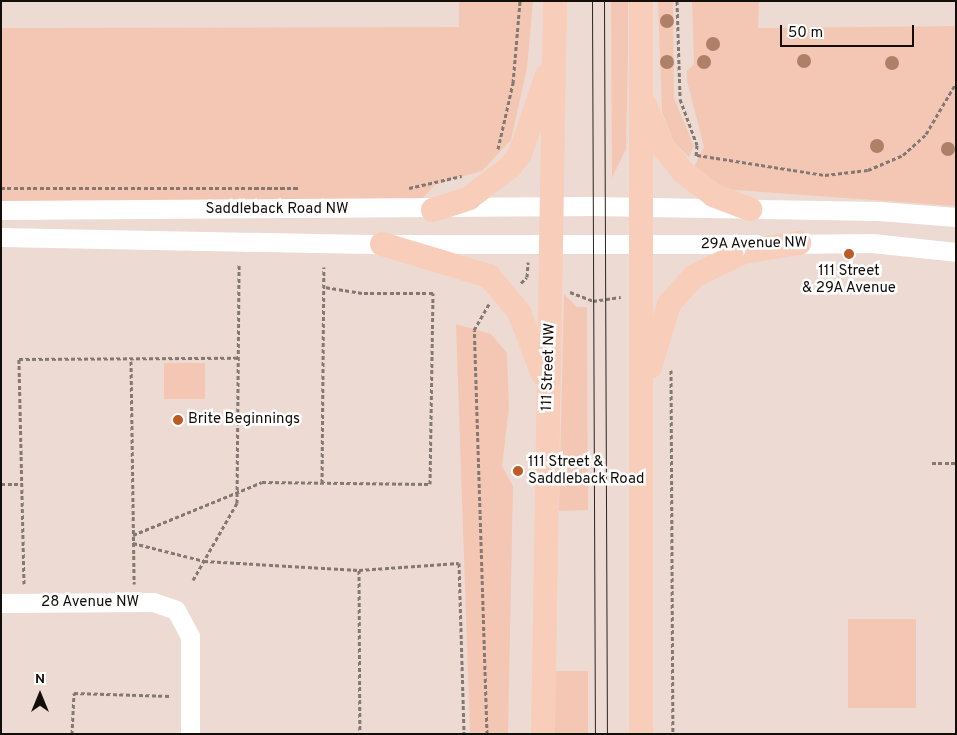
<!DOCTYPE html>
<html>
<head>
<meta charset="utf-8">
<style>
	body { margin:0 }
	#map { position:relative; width:957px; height:735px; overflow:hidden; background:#eddbd3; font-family:Overpass,sans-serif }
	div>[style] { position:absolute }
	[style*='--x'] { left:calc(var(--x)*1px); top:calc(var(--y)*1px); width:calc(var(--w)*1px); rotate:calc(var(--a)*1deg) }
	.green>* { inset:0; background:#f3c7b4; transform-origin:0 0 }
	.path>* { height:3px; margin-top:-1.5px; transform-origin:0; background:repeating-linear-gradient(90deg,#847872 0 4px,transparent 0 6.5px) }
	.minor>* { height:19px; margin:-9.5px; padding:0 9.5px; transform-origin:9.5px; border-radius:9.5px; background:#fff }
	.major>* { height:24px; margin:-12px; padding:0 12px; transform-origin:12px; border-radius:12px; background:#f8cebb }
	.tram>* { height:1px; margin:-0.5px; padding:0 0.5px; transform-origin:0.5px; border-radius:0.5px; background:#2a231f }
	.trees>* { width:14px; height:14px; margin:-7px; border-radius:50%; background:#af8067 }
	.dots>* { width:14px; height:14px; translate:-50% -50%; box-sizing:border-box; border:2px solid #fff; border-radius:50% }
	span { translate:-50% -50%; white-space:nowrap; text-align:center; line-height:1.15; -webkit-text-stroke:5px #fff; paint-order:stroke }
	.street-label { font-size:15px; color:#140e0b }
	.poi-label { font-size:15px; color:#140e0b }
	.left { translate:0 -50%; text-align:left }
	.frame { position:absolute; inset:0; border:2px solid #140e0b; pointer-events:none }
	.north { position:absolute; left:15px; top:670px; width:50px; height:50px; -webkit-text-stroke:4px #fff; paint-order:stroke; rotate:0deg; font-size:14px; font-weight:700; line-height:20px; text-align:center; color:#140e0b }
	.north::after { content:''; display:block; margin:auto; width:18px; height:22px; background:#140e0b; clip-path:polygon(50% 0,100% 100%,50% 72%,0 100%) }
	.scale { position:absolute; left:780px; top:25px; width:134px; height:22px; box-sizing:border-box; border:2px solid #140e0b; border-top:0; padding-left:6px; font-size:15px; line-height:18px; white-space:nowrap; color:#140e0b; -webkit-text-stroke:4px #fff; paint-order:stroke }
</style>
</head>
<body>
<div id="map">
	<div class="green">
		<div style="clip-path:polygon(459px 1px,533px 1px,527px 68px,511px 140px,482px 171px,436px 184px,420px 201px,1px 202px,1px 28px,459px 27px)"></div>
		<div style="clip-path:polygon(611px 1px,628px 1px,628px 52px,626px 149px,612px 178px)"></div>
		<div style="clip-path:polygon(658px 1px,673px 1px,674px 98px,694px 146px,689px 157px,674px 142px,662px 112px)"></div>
		<div style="clip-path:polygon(692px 1px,759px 1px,758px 28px,956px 26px,956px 206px,722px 189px,693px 169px,704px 147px,687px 81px,687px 71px,694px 64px)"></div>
		<div style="clip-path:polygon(564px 294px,577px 307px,587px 307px,588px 510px,559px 511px)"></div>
		<div style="clip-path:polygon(456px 324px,491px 334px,507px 353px,509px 408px,502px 466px,513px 486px,508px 734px,470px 734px)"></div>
		<div style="left:205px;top:363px;width:36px;height:41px;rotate:90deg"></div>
		<div style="left:848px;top:619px;width:68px;height:89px"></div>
		<div style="left:588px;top:671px;width:63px;height:33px;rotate:90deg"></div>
	</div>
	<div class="path">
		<div style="--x:677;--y:1;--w:98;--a:88.2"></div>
		<div style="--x:680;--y:99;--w:49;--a:69.7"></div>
		<div style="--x:697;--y:145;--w:11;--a:95"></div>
		<div style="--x:498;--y:149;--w:68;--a:-77.2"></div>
		<div style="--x:513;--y:83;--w:82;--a:-85.1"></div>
		<div style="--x:697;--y:155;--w:130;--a:8.9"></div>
		<div style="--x:825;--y:175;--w:43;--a:-6.6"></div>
		<div style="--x:868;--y:170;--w:38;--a:-23"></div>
		<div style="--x:903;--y:155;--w:31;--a:-42"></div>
		<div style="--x:926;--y:134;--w:59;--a:-59.5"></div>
		<div style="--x:1;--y:188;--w:297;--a:0"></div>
		<div style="--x:409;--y:188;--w:54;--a:-12.8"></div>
		<div style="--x:521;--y:283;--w:8;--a:-45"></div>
		<div style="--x:527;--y:277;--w:15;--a:-86"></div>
		<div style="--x:570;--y:292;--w:25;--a:21"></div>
		<div style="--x:593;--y:301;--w:28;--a:-8"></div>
		<div style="--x:131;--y:361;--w:223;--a:89.2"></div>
		<div style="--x:671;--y:370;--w:364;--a:89.7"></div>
		<div style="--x:932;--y:463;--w:24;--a:0"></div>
		<div style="--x:322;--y:483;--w:216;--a:-89.5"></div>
		<div style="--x:1;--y:484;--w:22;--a:0"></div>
		<div style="--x:133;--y:535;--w:139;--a:-22.3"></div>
		<div style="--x:262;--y:482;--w:168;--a:0.7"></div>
		<div style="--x:430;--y:484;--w:191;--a:-89.1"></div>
		<div style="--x:433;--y:293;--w:71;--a:180"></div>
		<div style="--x:362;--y:293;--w:38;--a:-171"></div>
		<div style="--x:133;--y:543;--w:73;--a:14.2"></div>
		<div style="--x:204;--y:561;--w:155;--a:3.3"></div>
		<div style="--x:359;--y:570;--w:164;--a:89.7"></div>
		<div style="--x:359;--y:570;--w:100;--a:-4"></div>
		<div style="--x:459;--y:563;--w:171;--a:88.3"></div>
		<div style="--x:193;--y:580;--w:89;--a:-60.3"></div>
		<div style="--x:237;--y:503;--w:239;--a:-89.5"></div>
		<div style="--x:24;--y:584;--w:225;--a:-91.3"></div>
		<div style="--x:19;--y:359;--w:218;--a:-0.3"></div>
		<div style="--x:72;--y:734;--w:41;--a:-87.2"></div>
		<div style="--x:74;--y:693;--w:97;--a:1.8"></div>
		<div style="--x:487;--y:734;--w:404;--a:-91.8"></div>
		<div style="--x:474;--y:330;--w:30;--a:-60"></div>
	</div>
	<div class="minor">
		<div style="--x:1;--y:210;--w:592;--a:-0.39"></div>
		<div style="--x:593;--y:206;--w:286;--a:1"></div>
		<div style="--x:879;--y:211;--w:77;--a:4.5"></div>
		<div style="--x:1;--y:237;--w:381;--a:1.1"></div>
		<div style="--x:382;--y:244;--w:375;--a:0"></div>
		<div style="--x:785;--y:244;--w:87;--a:-0.7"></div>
		<div style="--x:872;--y:243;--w:84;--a:6.1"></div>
		<div style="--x:1;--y:603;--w:152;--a:-0.4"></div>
		<div style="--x:153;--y:602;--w:24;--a:19"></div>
		<div style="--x:176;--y:610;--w:30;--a:62"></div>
		<div style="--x:190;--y:636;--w:98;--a:90"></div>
	</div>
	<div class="major">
		<div style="--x:641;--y:1;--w:733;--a:90"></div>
		<div style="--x:645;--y:105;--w:46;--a:66.8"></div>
		<div style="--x:663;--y:147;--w:32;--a:51"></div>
		<div style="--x:683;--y:172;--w:38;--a:37"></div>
		<div style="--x:713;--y:195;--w:40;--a:21"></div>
		<div style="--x:433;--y:210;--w:38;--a:-18"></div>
		<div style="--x:469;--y:198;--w:51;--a:-37.1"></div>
		<div style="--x:510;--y:167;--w:16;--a:-52"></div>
		<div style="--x:520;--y:154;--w:83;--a:-71.1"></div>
		<div style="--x:382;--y:244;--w:112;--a:16.7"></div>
		<div style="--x:489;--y:276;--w:47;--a:50.2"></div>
		<div style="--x:519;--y:312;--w:67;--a:69.1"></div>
		<div style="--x:650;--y:367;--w:66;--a:-73.2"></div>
		<div style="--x:669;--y:304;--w:38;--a:-48"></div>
		<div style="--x:694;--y:276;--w:55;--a:-25.6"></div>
		<div style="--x:744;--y:252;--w:56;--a:-9.3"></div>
		<div style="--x:543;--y:734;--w:733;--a:-89.06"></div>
	</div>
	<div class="tram">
		<div style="--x:592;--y:1;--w:733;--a:89.77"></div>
		<div style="--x:604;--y:1;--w:733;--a:89.77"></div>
	</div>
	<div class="trees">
		<div style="left:667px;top:21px"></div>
		<div style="left:713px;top:44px"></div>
		<div style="left:804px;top:61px"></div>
		<div style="left:667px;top:62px"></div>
		<div style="left:704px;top:62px"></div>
		<div style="left:892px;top:63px"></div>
		<div style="left:877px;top:146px"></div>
		<div style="left:948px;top:149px"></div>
	</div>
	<div class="dots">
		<div style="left:849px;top:254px;background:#be5a25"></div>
		<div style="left:178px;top:420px;background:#be5a25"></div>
		<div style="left:518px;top:471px;background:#be5a25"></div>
	</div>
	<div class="street-label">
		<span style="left:277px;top:210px">Saddleback Road NW</span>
		<span style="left:754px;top:244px;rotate:-1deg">29A Avenue NW</span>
		<span style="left:549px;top:367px;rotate:-88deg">111 Street NW</span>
		<span style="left:90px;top:603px">28 Avenue NW</span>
	</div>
	<div class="poi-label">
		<span style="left:849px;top:280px">111 Street<br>&amp; 29A Avenue</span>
		<span class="left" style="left:188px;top:420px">Brite Beginnings</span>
		<span class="left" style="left:528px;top:471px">111 Street &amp;<br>Saddleback Road</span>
	</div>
	<div class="frame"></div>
	<div class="north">N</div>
	<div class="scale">50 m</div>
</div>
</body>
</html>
